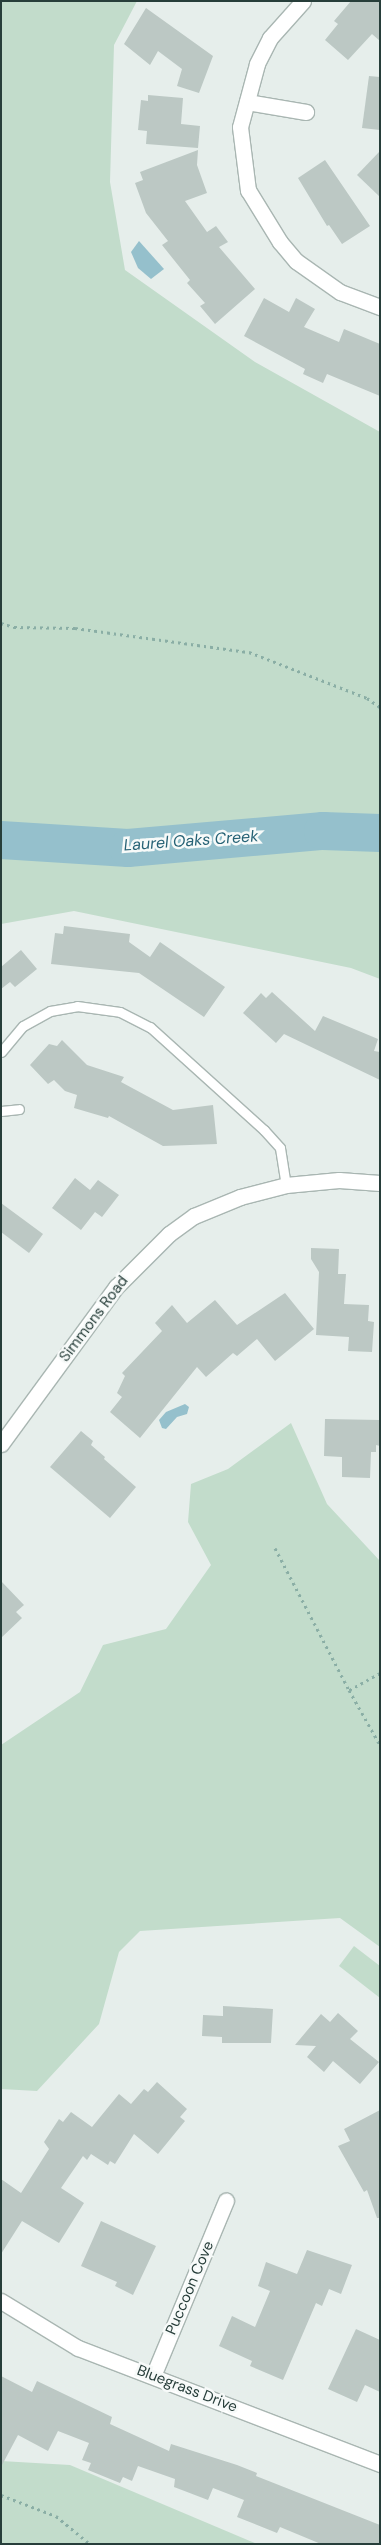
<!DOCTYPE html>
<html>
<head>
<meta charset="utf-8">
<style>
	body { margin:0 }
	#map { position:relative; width:381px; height:2545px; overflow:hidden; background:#e6eeeb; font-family:"DM Sans",sans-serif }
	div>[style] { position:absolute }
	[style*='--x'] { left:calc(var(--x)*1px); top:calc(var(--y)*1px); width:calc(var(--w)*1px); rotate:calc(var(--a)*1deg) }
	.green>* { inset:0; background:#c2dccb }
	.water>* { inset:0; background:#95c0cc }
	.river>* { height:38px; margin:-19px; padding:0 19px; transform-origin:19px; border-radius:19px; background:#95c0cc }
	.building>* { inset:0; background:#bcc8c4 }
	.path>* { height:3px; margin-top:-1.5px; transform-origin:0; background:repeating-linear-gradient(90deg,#8aaea5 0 2.5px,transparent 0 6.5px) }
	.roads { filter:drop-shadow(1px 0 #a9b6b2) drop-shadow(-1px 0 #a9b6b2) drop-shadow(0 1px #a9b6b2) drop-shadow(0 -1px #a9b6b2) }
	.service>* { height:9px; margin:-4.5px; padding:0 4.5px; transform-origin:4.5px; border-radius:4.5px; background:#fff }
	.minor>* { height:15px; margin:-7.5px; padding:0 7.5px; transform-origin:7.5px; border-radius:7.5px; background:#fff }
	span { translate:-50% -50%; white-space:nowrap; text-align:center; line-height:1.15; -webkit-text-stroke:5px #f7faf9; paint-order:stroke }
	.street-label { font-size:15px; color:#273e3a }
	.water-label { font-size:16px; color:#266275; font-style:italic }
	.frame { position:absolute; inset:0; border:2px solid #273e3a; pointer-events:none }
</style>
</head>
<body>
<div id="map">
	<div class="green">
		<div style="clip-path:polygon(1px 1px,137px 1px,114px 45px,110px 182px,125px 270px,255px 362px,380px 432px,380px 979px,351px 968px,74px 911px,1px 924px)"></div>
		<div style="clip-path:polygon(291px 1423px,327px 1504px,380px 1561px,380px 1947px,340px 1918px,140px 1931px,119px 1952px,99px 2024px,37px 2091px,1px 2089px,1px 1745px,80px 1692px,103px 1645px,166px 1629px,211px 1565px,188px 1522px,191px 1484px,228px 1469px)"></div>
		<div style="clip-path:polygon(354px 1946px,380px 1966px,380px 1998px,339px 1966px)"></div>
		<div style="clip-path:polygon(1px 2461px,70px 2465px,257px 2544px,1px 2544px)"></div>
	</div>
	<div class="water">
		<div style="clip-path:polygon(139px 241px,164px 269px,151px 279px,138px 268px,131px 252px)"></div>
		<div style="clip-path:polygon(185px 1404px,189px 1407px,187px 1414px,177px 1417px,166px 1429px,162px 1428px,159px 1420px,166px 1412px)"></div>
	</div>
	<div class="river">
		<div style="--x:1;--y:840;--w:127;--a:3.6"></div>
		<div style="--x:128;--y:848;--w:196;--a:-5"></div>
		<div style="--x:323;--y:831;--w:57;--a:2"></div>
	</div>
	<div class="building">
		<div style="clip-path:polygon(351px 1px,380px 1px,380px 41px,372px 34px,348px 60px,325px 40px,338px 24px,334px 21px)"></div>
		<div style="clip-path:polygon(146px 8px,213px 56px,199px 93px,177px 86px,182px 69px,158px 51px,150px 65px,124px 44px)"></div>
		<div style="clip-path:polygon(369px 76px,380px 77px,380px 130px,362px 128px)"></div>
		<div style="clip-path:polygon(148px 95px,183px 98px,181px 124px,200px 126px,198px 148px,146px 144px,147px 131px,138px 130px,141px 100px,148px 101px)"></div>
		<div style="clip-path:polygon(198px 150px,197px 165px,207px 193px,185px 201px,207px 232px,216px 226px,228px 242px,219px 247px,255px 289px,215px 324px,200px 306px,205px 303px,187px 283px,190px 280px,162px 245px,168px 241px,146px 213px,135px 183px,143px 180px,140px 172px)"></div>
		<div style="clip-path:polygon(380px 151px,380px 197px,357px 175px)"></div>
		<div style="clip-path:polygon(325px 160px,370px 226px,342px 244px,329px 225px,327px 226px,298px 178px)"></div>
		<div style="clip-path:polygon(264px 298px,289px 312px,296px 298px,315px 309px,304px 327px,339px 342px,344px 329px,380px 344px,380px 396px,327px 374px,323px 383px,303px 374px,305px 369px,244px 336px)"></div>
		<div style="clip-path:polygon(64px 926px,130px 934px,129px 942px,150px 957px,160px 942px,225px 987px,204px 1017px,139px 973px,51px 964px,55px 933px,63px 934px)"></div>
		<div style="clip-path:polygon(21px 950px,37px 969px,15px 987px,10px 982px,1px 989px,1px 967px)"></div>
		<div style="clip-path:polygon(272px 992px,315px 1031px,323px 1016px,378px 1039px,374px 1051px,380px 1052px,380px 1080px,284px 1034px,276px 1043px,243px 1013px,261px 993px,266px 998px)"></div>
		<div style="clip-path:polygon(62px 1040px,87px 1065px,124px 1077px,121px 1082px,173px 1110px,213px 1105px,217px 1144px,163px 1146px,109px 1116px,108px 1118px,74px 1108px,77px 1095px,65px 1091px,54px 1080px,48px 1084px,30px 1065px,49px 1044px,57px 1046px)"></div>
		<div style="clip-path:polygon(75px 1178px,90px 1190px,98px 1180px,119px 1195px,102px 1217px,95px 1212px,81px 1230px,52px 1208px)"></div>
		<div style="clip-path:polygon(1px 1203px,43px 1234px,29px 1253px,1px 1232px)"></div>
		<div style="clip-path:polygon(311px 1248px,339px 1249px,338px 1274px,346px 1274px,344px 1304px,369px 1305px,368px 1321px,374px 1322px,372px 1352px,348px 1351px,349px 1337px,316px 1335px,319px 1272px,311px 1259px)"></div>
		<div style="clip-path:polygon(285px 1293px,314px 1329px,275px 1361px,257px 1339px,237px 1356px,233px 1353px,206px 1377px,197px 1367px,140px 1438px,110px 1412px,122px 1397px,117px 1393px,125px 1376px,122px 1373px,162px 1331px,155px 1323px,172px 1305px,187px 1323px,215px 1300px,237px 1325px)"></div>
		<div style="clip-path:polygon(325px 1419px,380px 1420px,380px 1446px,376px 1445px,376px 1452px,371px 1452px,370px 1478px,342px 1477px,342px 1457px,324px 1456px)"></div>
		<div style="clip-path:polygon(81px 1431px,93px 1441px,91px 1445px,105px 1457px,104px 1459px,136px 1487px,110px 1518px,50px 1467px)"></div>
		<div style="clip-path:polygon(1px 1581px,24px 1605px,16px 1612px,22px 1618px,1px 1638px)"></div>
		<div style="clip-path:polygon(223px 2006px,273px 2009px,271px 2043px,222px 2043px,222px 2037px,202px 2036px,203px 2015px,223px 2016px)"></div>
		<div style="clip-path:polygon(338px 2013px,358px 2031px,350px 2039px,379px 2062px,360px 2084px,333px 2061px,324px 2072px,307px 2057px,316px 2046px,295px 2045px,321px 2014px,330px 2022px)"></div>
		<div style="clip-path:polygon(157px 2082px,187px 2109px,180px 2117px,185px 2121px,158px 2154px,134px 2134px,115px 2164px,110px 2161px,108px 2165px,91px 2154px,87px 2160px,83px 2156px,61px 2188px,84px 2203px,59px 2243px,22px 2221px,1px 2254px,1px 2179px,21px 2193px,49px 2149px,44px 2142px,59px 2119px,63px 2122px,71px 2112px,92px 2127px,119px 2094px,131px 2104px,144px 2089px,148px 2092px)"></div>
		<div style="clip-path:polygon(380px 2110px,380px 2218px,377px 2218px,367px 2190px,364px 2192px,338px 2146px,350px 2141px,344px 2129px)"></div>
		<div style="clip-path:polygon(101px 2221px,156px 2246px,133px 2295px,115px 2286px,117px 2282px,81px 2266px)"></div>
		<div style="clip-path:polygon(307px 2250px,352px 2265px,341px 2294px,329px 2289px,322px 2306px,316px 2303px,283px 2380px,250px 2366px,252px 2361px,219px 2346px,232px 2316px,255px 2327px,270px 2291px,258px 2286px,266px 2262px,297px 2274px)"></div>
		<div style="clip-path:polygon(356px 2329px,380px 2340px,380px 2392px,365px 2385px,357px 2402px,328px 2389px)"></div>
		<div style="clip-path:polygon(1px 2376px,32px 2392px,37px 2381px,112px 2417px,110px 2424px,169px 2451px,171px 2444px,237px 2465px,257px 2473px,256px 2476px,380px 2525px,380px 2544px,321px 2544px,280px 2527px,277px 2533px,237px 2517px,244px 2500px,213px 2488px,208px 2500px,174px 2487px,175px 2479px,138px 2466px,132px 2481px,123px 2477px,120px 2483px,88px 2470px,91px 2463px,82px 2460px,89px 2443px,58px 2431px,48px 2451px,18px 2435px,1px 2467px)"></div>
	</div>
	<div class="path">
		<div style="--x:1;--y:623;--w:14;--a:17"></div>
		<div style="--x:14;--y:627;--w:61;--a:0.9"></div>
		<div style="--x:75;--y:628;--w:176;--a:7.9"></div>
		<div style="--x:249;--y:652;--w:127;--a:21.3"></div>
		<div style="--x:367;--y:698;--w:16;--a:35"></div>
		<div style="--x:275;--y:1548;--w:160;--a:62.5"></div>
		<div style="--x:380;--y:1673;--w:35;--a:151"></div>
		<div style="--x:349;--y:1690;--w:63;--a:60.6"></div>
		<div style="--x:1;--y:2495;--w:59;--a:20.9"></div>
		<div style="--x:56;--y:2516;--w:44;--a:39.5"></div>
	</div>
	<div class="roads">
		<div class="service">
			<div style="--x:1;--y:1052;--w:34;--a:-50"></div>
			<div style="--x:23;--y:1026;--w:31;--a:-29"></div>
			<div style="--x:50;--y:1011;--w:27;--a:-10"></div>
			<div style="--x:77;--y:1006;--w:43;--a:7.9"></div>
			<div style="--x:120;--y:1012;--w:34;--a:27"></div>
			<div style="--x:150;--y:1027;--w:154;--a:42.1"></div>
			<div style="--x:264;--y:1130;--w:24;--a:48"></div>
			<div style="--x:280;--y:1148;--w:37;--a:81"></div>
			<div style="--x:1;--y:1111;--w:18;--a:-6"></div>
		</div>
		<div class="minor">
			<div style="--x:303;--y:1;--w:50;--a:131.7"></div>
			<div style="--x:270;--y:38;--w:29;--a:117"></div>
			<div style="--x:257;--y:64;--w:65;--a:105.1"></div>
			<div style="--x:240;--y:127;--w:64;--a:82.8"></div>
			<div style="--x:248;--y:190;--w:61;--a:58.4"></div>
			<div style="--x:280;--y:242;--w:25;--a:50"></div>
			<div style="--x:296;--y:261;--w:54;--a:35.2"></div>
			<div style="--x:340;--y:292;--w:43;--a:20.6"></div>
			<div style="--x:247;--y:102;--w:60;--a:9.6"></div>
			<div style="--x:1;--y:1444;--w:195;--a:-53.8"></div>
			<div style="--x:116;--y:1287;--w:75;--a:-45"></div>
			<div style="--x:169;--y:1234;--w:31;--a:-36"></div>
			<div style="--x:194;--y:1216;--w:50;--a:-22.4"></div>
			<div style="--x:240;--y:1197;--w:48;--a:-14.6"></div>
			<div style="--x:286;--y:1185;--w:53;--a:-5.4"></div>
			<div style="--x:339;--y:1180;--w:41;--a:4.2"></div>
			<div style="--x:1;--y:2301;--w:90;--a:31.4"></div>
			<div style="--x:78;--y:2348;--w:324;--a:21"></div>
			<div style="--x:153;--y:2376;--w:190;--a:-67.4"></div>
		</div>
	</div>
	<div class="street-label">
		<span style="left:94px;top:1319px;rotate:-53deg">Simmons Road</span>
		<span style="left:190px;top:2288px;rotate:-67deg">Puccoon Cove</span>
		<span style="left:187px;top:2389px;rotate:21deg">Bluegrass Drive</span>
	</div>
	<div class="water-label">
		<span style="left:191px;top:841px;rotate:-4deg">Laurel Oaks Creek</span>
	</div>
	<div class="frame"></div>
</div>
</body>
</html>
